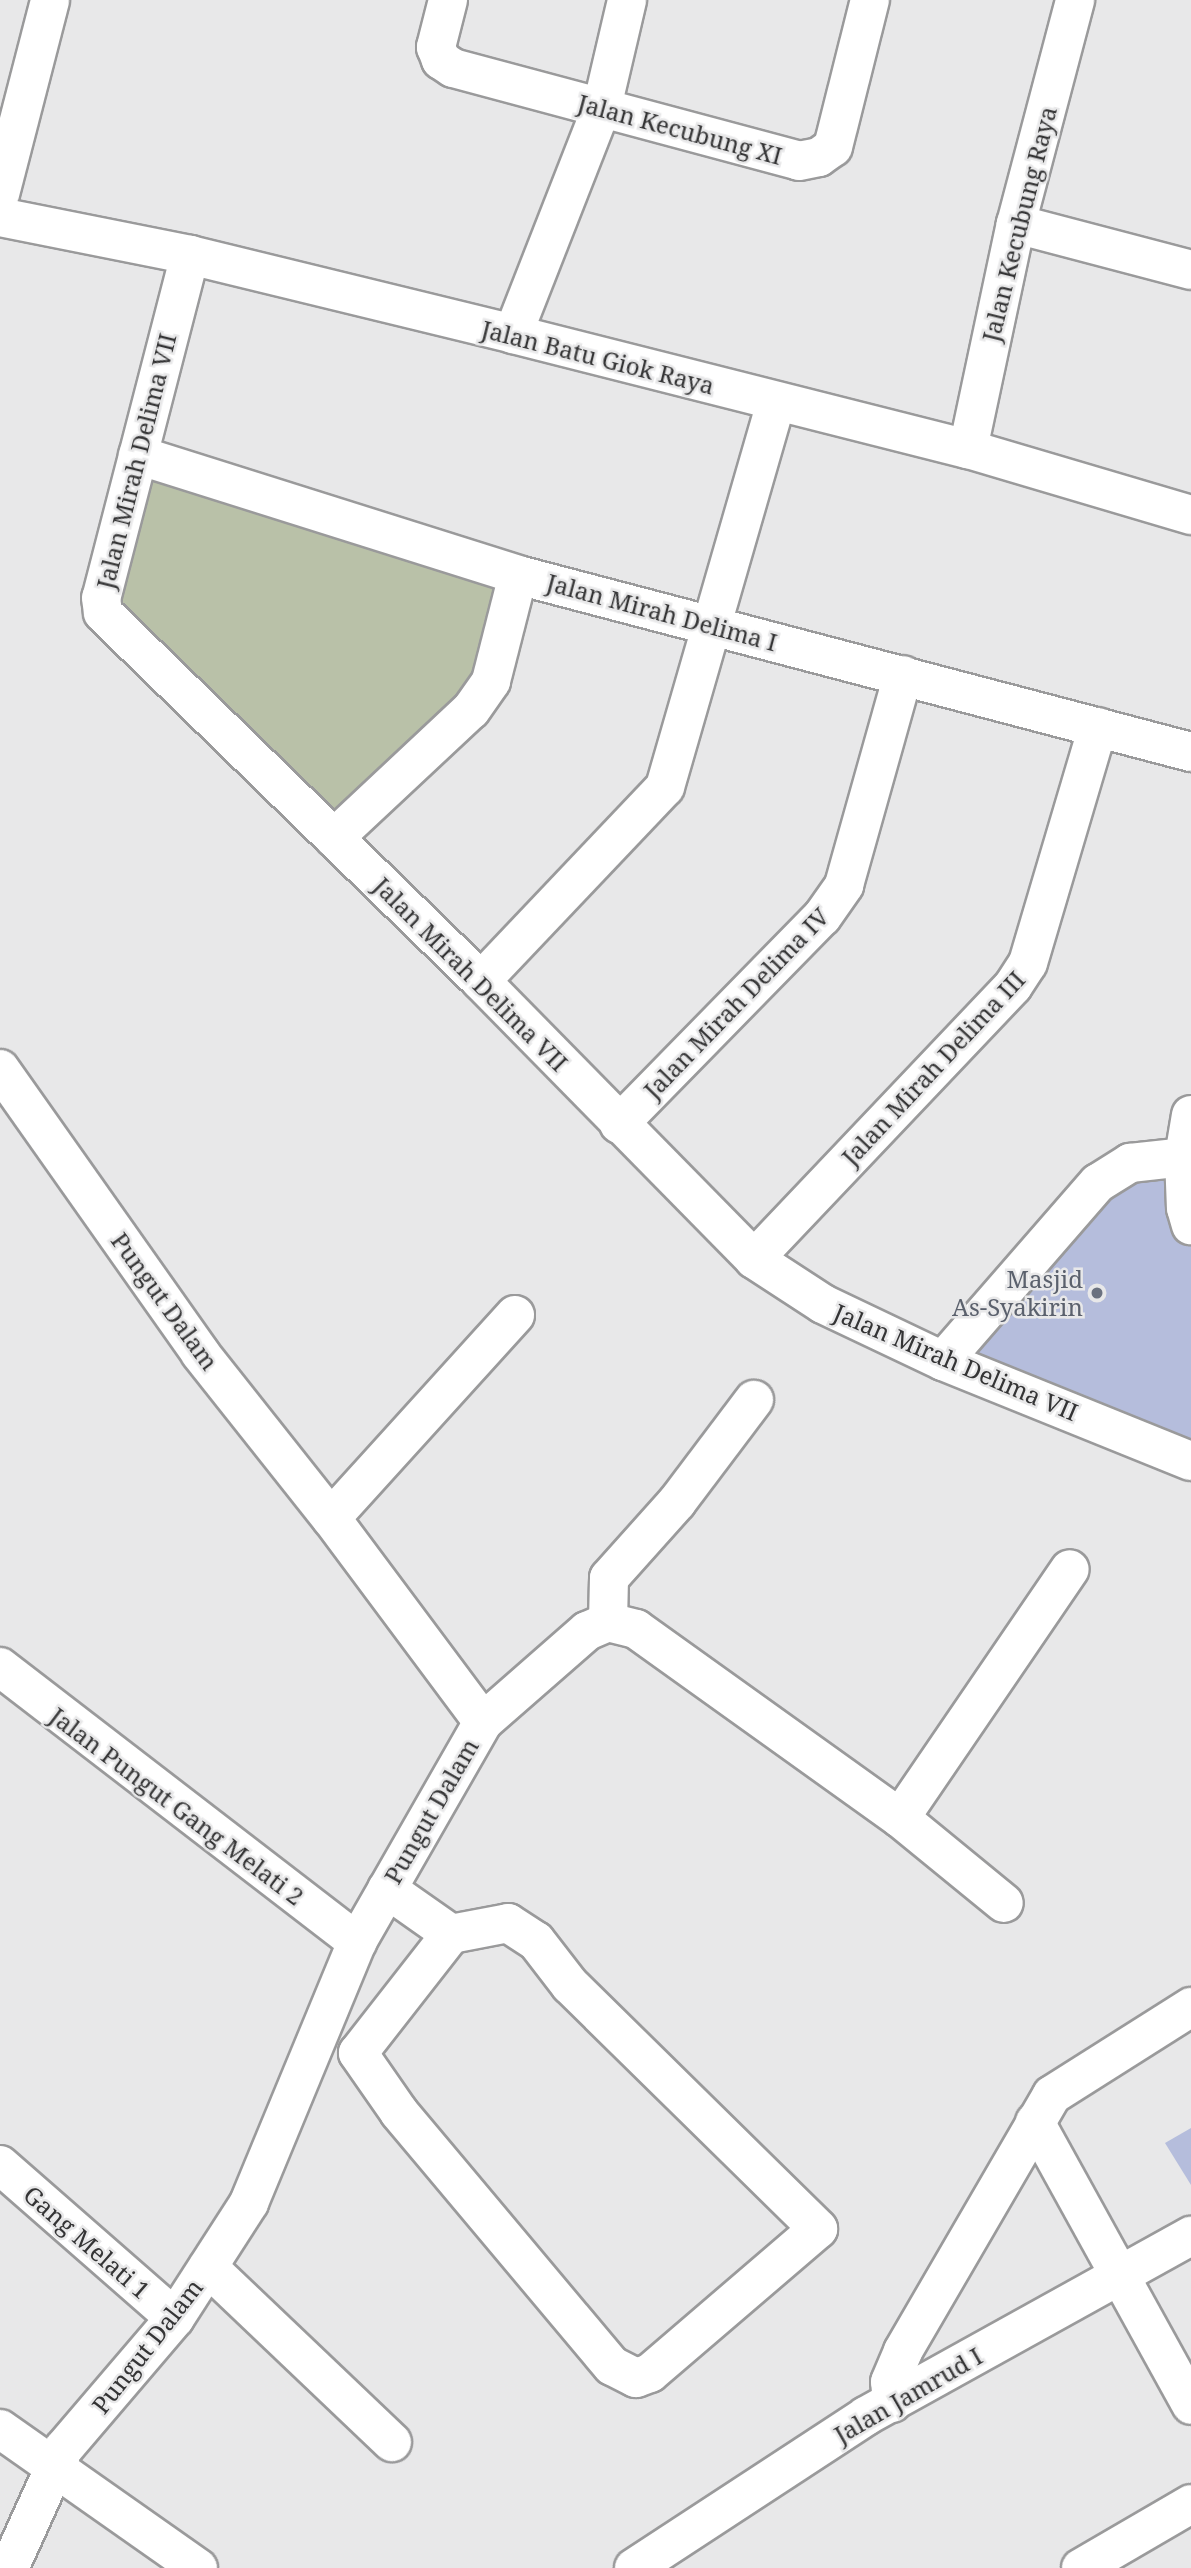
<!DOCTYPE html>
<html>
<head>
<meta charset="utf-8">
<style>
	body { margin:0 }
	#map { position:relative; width:1191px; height:2568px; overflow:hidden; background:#e8e8e9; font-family:"Noto Serif",serif }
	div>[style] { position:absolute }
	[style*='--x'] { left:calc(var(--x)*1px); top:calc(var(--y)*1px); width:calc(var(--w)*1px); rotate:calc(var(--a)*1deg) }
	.green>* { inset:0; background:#b9c1a8 }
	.building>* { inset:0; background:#b5bddc }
	.roads { filter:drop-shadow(2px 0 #9a9a9b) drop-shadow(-2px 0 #9a9a9b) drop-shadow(0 2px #9a9a9b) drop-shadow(0 -2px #9a9a9b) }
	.minor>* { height:38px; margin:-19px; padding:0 19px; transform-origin:19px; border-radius:19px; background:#fff }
	.dots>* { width:19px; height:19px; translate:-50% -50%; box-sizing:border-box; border:4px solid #e8e8e9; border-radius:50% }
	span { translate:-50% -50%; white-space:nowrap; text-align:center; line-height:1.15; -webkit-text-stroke:5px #e8e8e9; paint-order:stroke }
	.street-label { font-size:24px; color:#343435 }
	.worship-label { font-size:24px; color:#5b616d }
	.right { translate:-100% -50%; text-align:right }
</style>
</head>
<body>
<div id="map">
	<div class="green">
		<div style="clip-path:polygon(138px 455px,518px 575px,491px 681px,334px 838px,103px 613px)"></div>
	</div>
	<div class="building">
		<div style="clip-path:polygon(1184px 1157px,1191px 1225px,1191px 1461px,943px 1361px,1130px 1163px)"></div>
		<div style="clip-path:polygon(1191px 2128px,1191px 2185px,1165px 2143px)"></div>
	</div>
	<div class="roads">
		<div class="minor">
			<div style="--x:448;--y:0;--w:49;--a:104.3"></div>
			<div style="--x:436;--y:47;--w:14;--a:69"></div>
			<div style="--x:441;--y:60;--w:14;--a:34"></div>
			<div style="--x:453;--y:68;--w:358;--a:15"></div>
			<div style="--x:799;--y:161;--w:20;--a:-11"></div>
			<div style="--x:819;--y:157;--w:17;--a:-36"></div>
			<div style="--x:833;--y:147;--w:152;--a:-75.9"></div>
			<div style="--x:0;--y:194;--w:200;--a:-75.5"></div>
			<div style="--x:0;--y:217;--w:194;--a:11.3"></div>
			<div style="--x:190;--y:255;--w:333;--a:13.7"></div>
			<div style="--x:513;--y:334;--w:469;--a:14.2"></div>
			<div style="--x:968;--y:449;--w:233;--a:16.5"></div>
			<div style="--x:1016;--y:224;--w:181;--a:14.7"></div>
			<div style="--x:190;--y:255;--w:354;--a:104.5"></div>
			<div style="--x:101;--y:598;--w:15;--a:82"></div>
			<div style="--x:103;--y:613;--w:528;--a:44.23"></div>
			<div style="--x:481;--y:981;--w:390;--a:45.5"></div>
			<div style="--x:754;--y:1259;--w:82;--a:33.1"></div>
			<div style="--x:823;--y:1304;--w:133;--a:25.4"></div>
			<div style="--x:943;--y:1361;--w:267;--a:22"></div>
			<div style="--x:513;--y:334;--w:244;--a:-68.6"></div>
			<div style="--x:602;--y:107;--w:110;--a:-76.8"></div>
			<div style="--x:968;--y:449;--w:230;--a:-78"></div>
			<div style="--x:1016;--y:224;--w:232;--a:-75.2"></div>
			<div style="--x:138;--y:455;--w:398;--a:17.5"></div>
			<div style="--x:518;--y:575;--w:696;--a:14.74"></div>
			<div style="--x:334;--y:838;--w:187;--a:-43.1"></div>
			<div style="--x:471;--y:710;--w:35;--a:-55"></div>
			<div style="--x:491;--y:681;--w:109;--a:-75.7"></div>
			<div style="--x:481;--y:981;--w:267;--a:-46.5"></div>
			<div style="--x:665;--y:787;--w:400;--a:-73.9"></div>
			<div style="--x:0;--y:1069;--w:347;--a:54.8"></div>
			<div style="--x:200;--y:1353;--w:211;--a:51.6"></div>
			<div style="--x:331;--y:1518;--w:254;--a:53.3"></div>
			<div style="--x:483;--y:1722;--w:254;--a:119.8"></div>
			<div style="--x:357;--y:1942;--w:282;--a:112.5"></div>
			<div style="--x:249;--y:2203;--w:137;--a:122.8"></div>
			<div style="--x:175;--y:2318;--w:172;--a:130.5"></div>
			<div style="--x:63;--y:2449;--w:131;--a:114.4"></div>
			<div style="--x:1191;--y:1115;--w:43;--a:99.5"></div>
			<div style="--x:1184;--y:1157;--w:51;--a:87.8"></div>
			<div style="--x:1186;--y:1208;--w:18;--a:74"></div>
			<div style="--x:619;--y:1124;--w:290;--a:-45.6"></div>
			<div style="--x:822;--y:917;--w:39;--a:-55"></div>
			<div style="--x:844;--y:885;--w:218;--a:-74.3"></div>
			<div style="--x:754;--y:1259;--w:376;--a:-46.5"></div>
			<div style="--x:1013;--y:986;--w:27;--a:-57"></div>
			<div style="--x:1028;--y:963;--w:246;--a:-73.5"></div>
			<div style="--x:943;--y:1361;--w:236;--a:-49"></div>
			<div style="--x:1098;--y:1183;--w:38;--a:-32"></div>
			<div style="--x:1130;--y:1163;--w:54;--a:-6.3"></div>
			<div style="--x:331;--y:1518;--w:274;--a:-47.8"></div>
			<div style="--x:608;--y:1622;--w:44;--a:-88.7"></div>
			<div style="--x:609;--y:1578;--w:102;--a:-48.2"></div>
			<div style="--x:677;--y:1502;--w:128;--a:-53"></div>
			<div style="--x:0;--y:1667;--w:451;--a:37.6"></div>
			<div style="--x:483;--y:1722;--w:138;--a:-41.2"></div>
			<div style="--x:587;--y:1631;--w:23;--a:-23"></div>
			<div style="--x:608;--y:1622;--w:29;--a:14"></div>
			<div style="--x:636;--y:1629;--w:325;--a:35.6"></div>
			<div style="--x:900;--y:1818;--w:134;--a:39.3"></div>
			<div style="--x:900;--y:1818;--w:301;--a:-55.7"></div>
			<div style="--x:387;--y:1889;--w:78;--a:35.1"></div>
			<div style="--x:451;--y:1934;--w:58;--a:-10.9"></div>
			<div style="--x:508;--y:1923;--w:33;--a:33"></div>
			<div style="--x:536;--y:1941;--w:56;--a:52.3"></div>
			<div style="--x:570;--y:1985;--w:348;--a:44.5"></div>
			<div style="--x:818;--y:2229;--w:221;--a:139.4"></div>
			<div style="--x:650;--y:2373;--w:15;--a:160"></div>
			<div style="--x:636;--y:2378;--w:27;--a:-153"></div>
			<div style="--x:612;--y:2366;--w:331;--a:-130"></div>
			<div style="--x:399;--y:2112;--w:72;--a:-124.8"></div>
			<div style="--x:358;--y:2053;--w:151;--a:-52"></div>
			<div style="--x:1035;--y:2122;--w:323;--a:61.1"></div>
			<div style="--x:0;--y:2165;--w:232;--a:41.2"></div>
			<div style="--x:208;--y:2267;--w:254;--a:43.6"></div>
			<div style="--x:892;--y:2403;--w:21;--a:-95"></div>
			<div style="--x:890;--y:2382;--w:34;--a:-67"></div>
			<div style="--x:903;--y:2351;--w:296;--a:-59.8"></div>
			<div style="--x:1052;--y:2095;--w:165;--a:-32.3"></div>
			<div style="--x:0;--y:2429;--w:242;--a:35.1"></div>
			<div style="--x:634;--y:2568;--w:277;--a:-33.2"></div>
			<div style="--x:866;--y:2416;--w:372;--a:-29"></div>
			<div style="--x:1081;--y:2568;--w:127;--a:-30.2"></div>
		</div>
	</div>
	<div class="dots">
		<div style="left:1097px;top:1293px;background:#6b7280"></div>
	</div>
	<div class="street-label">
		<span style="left:680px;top:129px;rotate:15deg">Jalan Kecubung XI</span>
		<span style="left:1019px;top:224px;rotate:-76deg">Jalan Kecubung Raya</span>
		<span style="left:598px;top:357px;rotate:14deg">Jalan Batu Giok Raya</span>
		<span style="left:136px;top:461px;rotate:-76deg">Jalan Mirah Delima VII</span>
		<span style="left:662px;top:612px;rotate:15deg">Jalan Mirah Delima I</span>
		<span style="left:471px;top:974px;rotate:45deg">Jalan Mirah Delima VII</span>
		<span style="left:736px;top:1003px;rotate:-46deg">Jalan Mirah Delima IV</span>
		<span style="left:933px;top:1068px;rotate:-47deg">Jalan Mirah Delima III</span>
		<span style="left:165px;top:1301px;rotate:54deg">Pungut Dalam</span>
		<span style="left:956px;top:1362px;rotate:23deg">Jalan Mirah Delima VII</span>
		<span style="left:177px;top:1806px;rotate:37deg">Jalan Pungut Gang Melati 2</span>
		<span style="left:431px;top:1811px;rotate:-60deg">Pungut Dalam</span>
		<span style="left:87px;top:2242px;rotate:41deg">Gang Melati 1</span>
		<span style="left:147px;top:2346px;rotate:-52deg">Pungut Dalam</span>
		<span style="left:908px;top:2395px;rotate:-30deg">Jalan Jamrud I</span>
	</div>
	<div class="worship-label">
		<span class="right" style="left:1083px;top:1293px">Masjid<br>As-Syakirin</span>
	</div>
</div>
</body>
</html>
